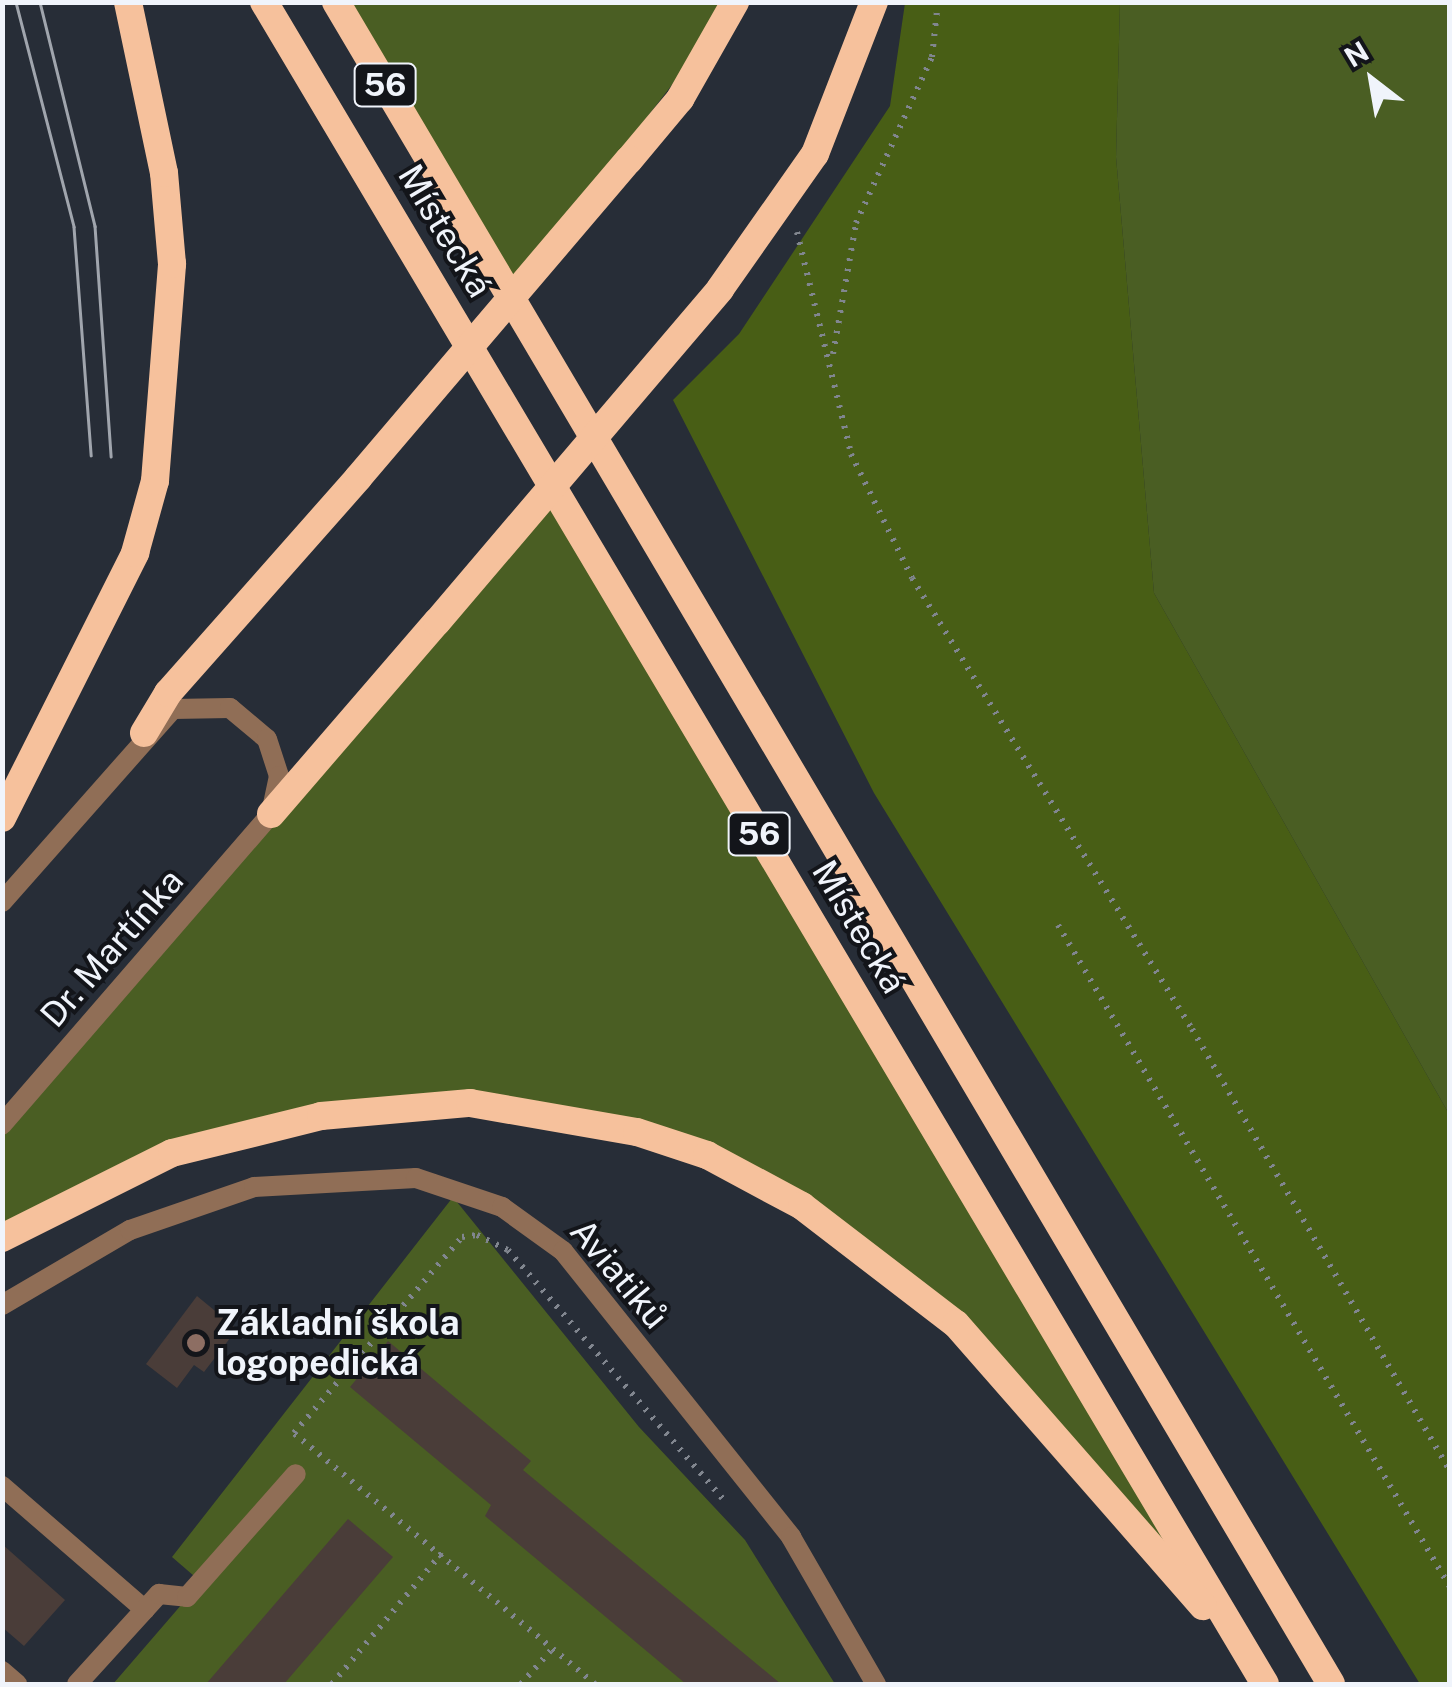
<!DOCTYPE html>
<html>
<head>
<meta charset="utf-8">
<style>
	body { margin:0 }
	#map { position:relative; width:1452px; height:1687px; overflow:hidden; background:#272d37; font-family:"Public Sans",sans-serif }
	div>[style] { position:absolute }
	[style*='--x'] { left:calc(var(--x)*1px); top:calc(var(--y)*1px); width:calc(var(--w)*1px); rotate:calc(var(--a)*1deg) }
	.green>* { inset:0; background:#4a5e23 }
	.forest>* { inset:0; background:#485e15 }
	.building>* { inset:0; background:#4a3d39 }
	.path>* { height:6px; margin-top:-3px; transform-origin:0; background:repeating-linear-gradient(90deg,#81868f 0 2.5px,transparent 0 10.5px) }
	.service>* { height:20px; margin:-10px; padding:0 10px; transform-origin:10px; border-radius:10px; background:#906e56 }
	.minor>* { height:20px; margin:-10px; padding:0 10px; transform-origin:10px; border-radius:10px; background:#906e56 }
	.trunk>* { height:28px; margin:-14px; padding:0 14px; transform-origin:14px; border-radius:14px; background:#f6c19c }
	.tram>* { height:2.5px; margin:-1.25px; padding:0 1.25px; transform-origin:1.25px; border-radius:1.25px; background:#a0a5ad }
	.trunk-bridge>* { height:28px; margin:-14px; padding:0 14px; transform-origin:14px; border-radius:14px; background:#f6c19c }
	.dots>* { width:28px; height:28px; translate:-50% -50%; box-sizing:border-box; border:5px solid #13151a; border-radius:50% }
	span { translate:-50% -50%; white-space:nowrap; text-align:center; line-height:1.15; -webkit-text-stroke:8px #13151a; paint-order:stroke }
	.shield-label span { padding:2px 8px; background:#13151a; border:2px solid; border-radius:8px; -webkit-text-stroke-width:0 }
	.shield-label { font-size:32px; color:#f0f4fb; font-weight:700 }
	.street-label { font-size:35px; color:#f0f4fb }
	.poi-label { font-size:35px; color:#f0f4fb; font-weight:700 }
	.left { translate:0 -50%; text-align:left }
	.frame { position:absolute; inset:0; border:5px solid #f0f4fb; pointer-events:none }
	.north { position:absolute; left:1322px; top:30px; width:100px; height:100px; -webkit-text-stroke:8px #13151a; paint-order:stroke; rotate:329deg; font-size:28px; font-weight:700; line-height:40px; text-align:center; color:#f0f4fb }
	.north::after { content:''; display:block; margin:auto; width:35px; height:45px; background:#f0f4fb; clip-path:polygon(50% 0,100% 100%,50% 72%,0 100%) }
</style>
</head>
<body>
<div id="map">
	<div class="green">
		<div style="clip-path:polygon(350px 3px,735px 3px,510px 295px)"></div>
		<div style="clip-path:polygon(1120px 3px,1449px 3px,1449px 1114px,1154px 593px,1116px 157px)"></div>
		<div style="clip-path:polygon(549px 489px,1253px 1666px,956px 1324px,707px 1155px,470px 1103px,219px 1139px,3px 1238px,3px 1128px)"></div>
		<div style="clip-path:polygon(453px 1197px,639px 1427px,745px 1540px,835px 1684px,113px 1684px,201px 1582px,172px 1557px)"></div>
	</div>
	<div class="forest">
		<div style="clip-path:polygon(905px 3px,1120px 3px,1116px 157px,1154px 593px,1449px 1114px,1449px 1684px,1420px 1684px,874px 793px,673px 400px,739px 334px,890px 106px)"></div>
	</div>
	<div class="building">
		<div style="clip-path:polygon(197px 1296px,237px 1329px,204px 1372px,194px 1365px,177px 1388px,146px 1364px)"></div>
		<div style="clip-path:polygon(388px 1341px,531px 1461px,523px 1470px,781px 1684px,686px 1684px,485px 1516px,491px 1505px,350px 1387px)"></div>
		<div style="clip-path:polygon(348px 1519px,393px 1557px,284px 1684px,206px 1684px)"></div>
		<div style="clip-path:polygon(2px 1544px,65px 1600px,24px 1646px,2px 1627px)"></div>
	</div>
	<div class="path">
		<div style="--x:797;--y:232;--w:228;--a:76.3"></div>
		<div style="--x:851;--y:454;--w:138;--a:63.8"></div>
		<div style="--x:912;--y:578;--w:531;--a:58.17"></div>
		<div style="--x:1192;--y:1029;--w:512;--a:59.73"></div>
		<div style="--x:833;--y:354;--w:133;--a:-80"></div>
		<div style="--x:856;--y:223;--w:183;--a:-65.4"></div>
		<div style="--x:932;--y:57;--w:55;--a:-83.8"></div>
		<div style="--x:1058;--y:925;--w:769;--a:59.37"></div>
		<div style="--x:332;--y:1684;--w:171;--a:-50"></div>
		<div style="--x:521;--y:1684;--w:48;--a:-48.4"></div>
		<div style="--x:595;--y:1684;--w:392;--a:-140.2"></div>
		<div style="--x:294;--y:1433;--w:258;--a:-49.4"></div>
		<div style="--x:462;--y:1237;--w:15;--a:-8"></div>
		<div style="--x:477;--y:1235;--w:34;--a:26"></div>
		<div style="--x:508;--y:1250;--w:328;--a:49.2"></div>
	</div>
	<div class="service">
		<div style="--x:2;--y:1486;--w:189;--a:40.9"></div>
		<div style="--x:2;--y:1671;--w:20;--a:41"></div>
	</div>
	<div class="minor">
		<div style="--x:2;--y:902;--w:258;--a:-48.5"></div>
		<div style="--x:173;--y:709;--w:57;--a:-1"></div>
		<div style="--x:230;--y:708;--w:48;--a:40"></div>
		<div style="--x:267;--y:739;--w:39;--a:72"></div>
		<div style="--x:279;--y:776;--w:39;--a:102"></div>
		<div style="--x:271;--y:814;--w:411;--a:130.9"></div>
		<div style="--x:2;--y:1305;--w:148;--a:-30.4"></div>
		<div style="--x:130;--y:1230;--w:131;--a:-19.1"></div>
		<div style="--x:254;--y:1187;--w:162;--a:-3.2"></div>
		<div style="--x:416;--y:1178;--w:91;--a:18.6"></div>
		<div style="--x:502;--y:1207;--w:75;--a:35.8"></div>
		<div style="--x:563;--y:1251;--w:366;--a:51.4"></div>
		<div style="--x:791;--y:1537;--w:170;--a:60"></div>
		<div style="--x:77;--y:1684;--w:122;--a:-47.7"></div>
		<div style="--x:159;--y:1594;--w:28;--a:6"></div>
		<div style="--x:187;--y:1597;--w:164;--a:-48.5"></div>
	</div>
	<div class="trunk">
		<div style="--x:264;--y:2;--w:1957;--a:59.24"></div>
		<div style="--x:336;--y:2;--w:1954;--a:59.39"></div>
		<div style="--x:629;--y:160;--w:80;--a:-50.1"></div>
		<div style="--x:680;--y:99;--w:112;--a:-60.4"></div>
		<div style="--x:720;--y:289;--w:165;--a:-54.9"></div>
		<div style="--x:815;--y:154;--w:163;--a:-68.8"></div>
		<div style="--x:144;--y:733;--w:47;--a:-59"></div>
		<div style="--x:168;--y:693;--w:287;--a:-48.5"></div>
		<div style="--x:271;--y:814;--w:254;--a:-49.2"></div>
		<div style="--x:2;--y:818;--w:297;--a:-63.3"></div>
		<div style="--x:135;--y:553;--w:75;--a:-74.5"></div>
		<div style="--x:155;--y:481;--w:218;--a:-85.5"></div>
		<div style="--x:172;--y:264;--w:91;--a:-95"></div>
		<div style="--x:164;--y:173;--w:175;--a:-101.9"></div>
		<div style="--x:2;--y:1238;--w:190;--a:-26.6"></div>
		<div style="--x:172;--y:1153;--w:154;--a:-13.9"></div>
		<div style="--x:321;--y:1116;--w:150;--a:-5"></div>
		<div style="--x:470;--y:1103;--w:169;--a:9.9"></div>
		<div style="--x:637;--y:1132;--w:74;--a:18.2"></div>
		<div style="--x:707;--y:1155;--w:108;--a:28.2"></div>
		<div style="--x:802;--y:1206;--w:194;--a:37.5"></div>
		<div style="--x:956;--y:1324;--w:375;--a:48.8"></div>
	</div>
	<div class="tram">
		<div style="--x:16;--y:2;--w:232;--a:75.5"></div>
		<div style="--x:74;--y:227;--w:229;--a:85.7"></div>
		<div style="--x:40;--y:2;--w:231;--a:76.2"></div>
		<div style="--x:95;--y:226;--w:231;--a:86"></div>
	</div>
	<div class="trunk-bridge">
		<div style="--x:358;--y:478;--w:418;--a:-49.6"></div>
		<div style="--x:437;--y:622;--w:437;--a:-49.6"></div>
	</div>
	<div class="dots">
		<div style="left:196px;top:1343px;background:#8d6e63"></div>
	</div>
	<div class="shield-label">
		<span style="left:385px;top:85px">56</span>
		<span style="left:759px;top:834px">56</span>
	</div>
	<div class="street-label">
		<span style="left:445px;top:231px;rotate:59deg">Místecká</span>
		<span style="left:859px;top:927px;rotate:59deg">Místecká</span>
		<span style="left:112px;top:948px;rotate:-49deg">Dr. Martínka</span>
		<span style="left:619px;top:1274px;rotate:50deg">Aviatiků</span>
	</div>
	<div class="poi-label">
		<span class="left" style="left:216px;top:1343px">Základní škola<br>logopedická</span>
	</div>
	<div class="frame"></div>
	<div class="north">N</div>
</div>
</body>
</html>
